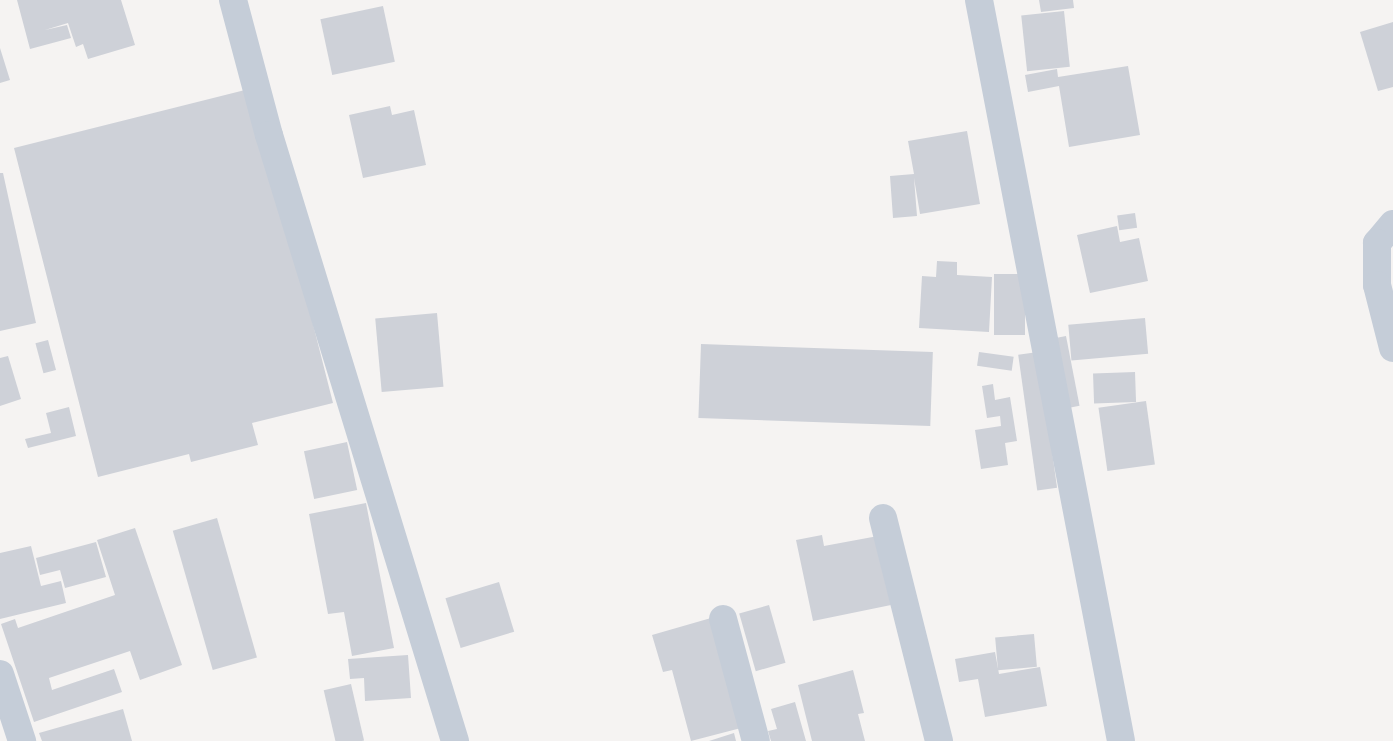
<!DOCTYPE html>
<html>
<head>
<meta charset="utf-8">
<style>
	body { margin:0 }
	#map { position:relative; width:1393px; height:741px; overflow:hidden; background:#f5f3f2; font-family:Montserrat,sans-serif }
	div>[style] { position:absolute }
	[style*='--x'] { left:calc(var(--x)*1px); top:calc(var(--y)*1px); width:calc(var(--w)*1px); rotate:calc(var(--a)*1deg) }
	.building>* { inset:0; background:#ced1d8; transform-origin:0 0 }
	.minor>* { height:28px; margin:-14px; padding:0 14px; transform-origin:14px; border-radius:14px; background:#c5cdd8 }
	span { translate:-50% -50%; white-space:nowrap; text-align:center; line-height:1.15; -webkit-text-stroke:5px #fff; paint-order:stroke }
</style>
</head>
<body>
<div id="map">
	<div class="building">
		<div style="clip-path:polygon(17px 0,121px 0,135px 45px,88px 59px,83px 44px,76px 47px,68px 23px,45px 30px,67px 25px,71px 38px,30px 49px)"></div>
		<div style="clip-path:polygon(1039px 0,1073px 0,1074px 8px,1041px 12px)"></div>
		<div style="left:383px;top:6px;width:57px;height:64px;rotate:78deg"></div>
		<div style="left:1064px;top:11px;width:56px;height:43px;rotate:84deg"></div>
		<div style="clip-path:polygon(1393px 22px,1393px 87px,1378px 91px,1360px 32px)"></div>
		<div style="clip-path:polygon(0 48px,10px 80px,0 83px)"></div>
		<div style="clip-path:polygon(1128px 66px,1140px 135px,1069px 147px,1059px 86px,1028px 92px,1025px 75px,1057px 69px,1058px 77px)"></div>
		<div style="clip-path:polygon(253px 88px,333px 403px,252px 423px,258px 445px,191px 462px,189px 454px,98px 477px,14px 148px)"></div>
		<div style="clip-path:polygon(390px 106px,392px 115px,414px 110px,426px 165px,363px 178px,349px 115px)"></div>
		<div style="clip-path:polygon(967px 131px,980px 204px,920px 214px,914px 178px,917px 216px,893px 218px,890px 176px,914px 174px,908px 141px)"></div>
		<div style="clip-path:polygon(0 173px,3px 173px,36px 323px,0 331px)"></div>
		<div style="left:1135px;top:213px;width:15px;height:18px;rotate:82deg"></div>
		<div style="clip-path:polygon(1117px 226px,1120px 242px,1139px 238px,1148px 281px,1090px 293px,1077px 235px)"></div>
		<div style="clip-path:polygon(937px 261px,957px 262px,957px 275px,992px 277px,989px 332px,919px 328px,922px 276px,936px 277px)"></div>
		<div style="left:994px;top:274px;width:31px;height:61px"></div>
		<div style="left:437px;top:313px;width:74px;height:62px;rotate:85deg"></div>
		<div style="left:1145px;top:318px;width:36px;height:77px;rotate:85deg"></div>
		<div style="left:1066px;top:336px;width:71px;height:13px;rotate:79deg"></div>
		<div style="left:48px;top:340px;width:31px;height:13px;rotate:75deg"></div>
		<div style="left:701px;top:344px;width:232px;height:74px;rotate:2deg"></div>
		<div style="left:979px;top:352px;width:35px;height:14px;rotate:8deg"></div>
		<div style="left:1038px;top:352px;width:137px;height:20px;rotate:82deg"></div>
		<div style="clip-path:polygon(8px 356px,21px 399px,0 406px,0 358px)"></div>
		<div style="left:1135px;top:372px;width:30px;height:42px;rotate:88deg"></div>
		<div style="clip-path:polygon(993px 384px,995px 400px,1010px 397px,1017px 441px,1005px 443px,1008px 465px,981px 469px,975px 430px,1001px 426px,1000px 416px,987px 418px,982px 386px)"></div>
		<div style="left:1146px;top:401px;width:64px;height:48px;rotate:82deg"></div>
		<div style="clip-path:polygon(69px 407px,76px 436px,28px 448px,25px 439px,51px 433px,46px 413px)"></div>
		<div style="left:347px;top:442px;width:49px;height:44px;rotate:78deg"></div>
		<div style="clip-path:polygon(366px 503px,394px 648px,352px 656px,344px 612px,328px 614px,309px 514px)"></div>
		<div style="left:217px;top:518px;width:145px;height:46px;rotate:74deg"></div>
		<div style="clip-path:polygon(135px 528px,182px 665px,140px 680px,130px 651px,49px 678px,52px 690px,114px 669px,122px 692px,34px 722px,1px 624px,15px 619px,18px 628px,115px 595px,97px 540px)"></div>
		<div style="clip-path:polygon(822px 535px,824px 546px,878px 536px,891px 605px,813px 621px,796px 540px)"></div>
		<div style="clip-path:polygon(96px 542px,106px 577px,65px 588px,60px 570px,40px 575px,36px 558px)"></div>
		<div style="clip-path:polygon(31px 546px,41px 586px,61px 581px,66px 603px,0 619px,0 553px)"></div>
		<div style="left:499px;top:582px;width:52px;height:56px;rotate:73deg"></div>
		<div style="left:769px;top:605px;width:60px;height:31px;rotate:74deg"></div>
		<div style="clip-path:polygon(711px 618px,741px 728px,691px 741px,672px 670px,663px 672px,652px 635px)"></div>
		<div style="left:1034px;top:634px;width:33px;height:39px;rotate:85deg"></div>
		<div style="clip-path:polygon(995px 652px,999px 674px,1040px 667px,1047px 706px,985px 717px,978px 679px,959px 682px,955px 659px)"></div>
		<div style="clip-path:polygon(408px 655px,411px 698px,365px 701px,364px 678px,350px 679px,348px 659px)"></div>
		<div style="clip-path:polygon(853px 670px,864px 713px,858px 714px,865px 741px,812px 741px,798px 685px)"></div>
		<div style="left:351px;top:684px;width:58px;height:28px;rotate:77deg"></div>
		<div style="clip-path:polygon(795px 702px,806px 741px,771px 741px,768px 731px,777px 729px,771px 709px)"></div>
		<div style="clip-path:polygon(123px 709px,132px 741px,42px 741px,39px 733px)"></div>
		<div style="clip-path:polygon(734px 733px,736px 741px,709px 741px)"></div>
	</div>
	<div class="minor">
		<div style="--x:233;--y:0;--w:140;--a:75.1"></div>
		<div style="--x:269;--y:135;--w:634;--a:72.94"></div>
		<div style="--x:979;--y:0;--w:754;--a:79.15"></div>
		<div style="--x:1393;--y:224;--w:25;--a:130"></div>
		<div style="--x:1377;--y:243;--w:42;--a:90"></div>
		<div style="--x:1377;--y:285;--w:65;--a:75.7"></div>
		<div style="--x:883;--y:518;--w:230;--a:75.9"></div>
		<div style="--x:723;--y:619;--w:126;--a:74.9"></div>
		<div style="--x:0;--y:674;--w:71;--a:71.8"></div>
	</div>
</div>
</body>
</html>
